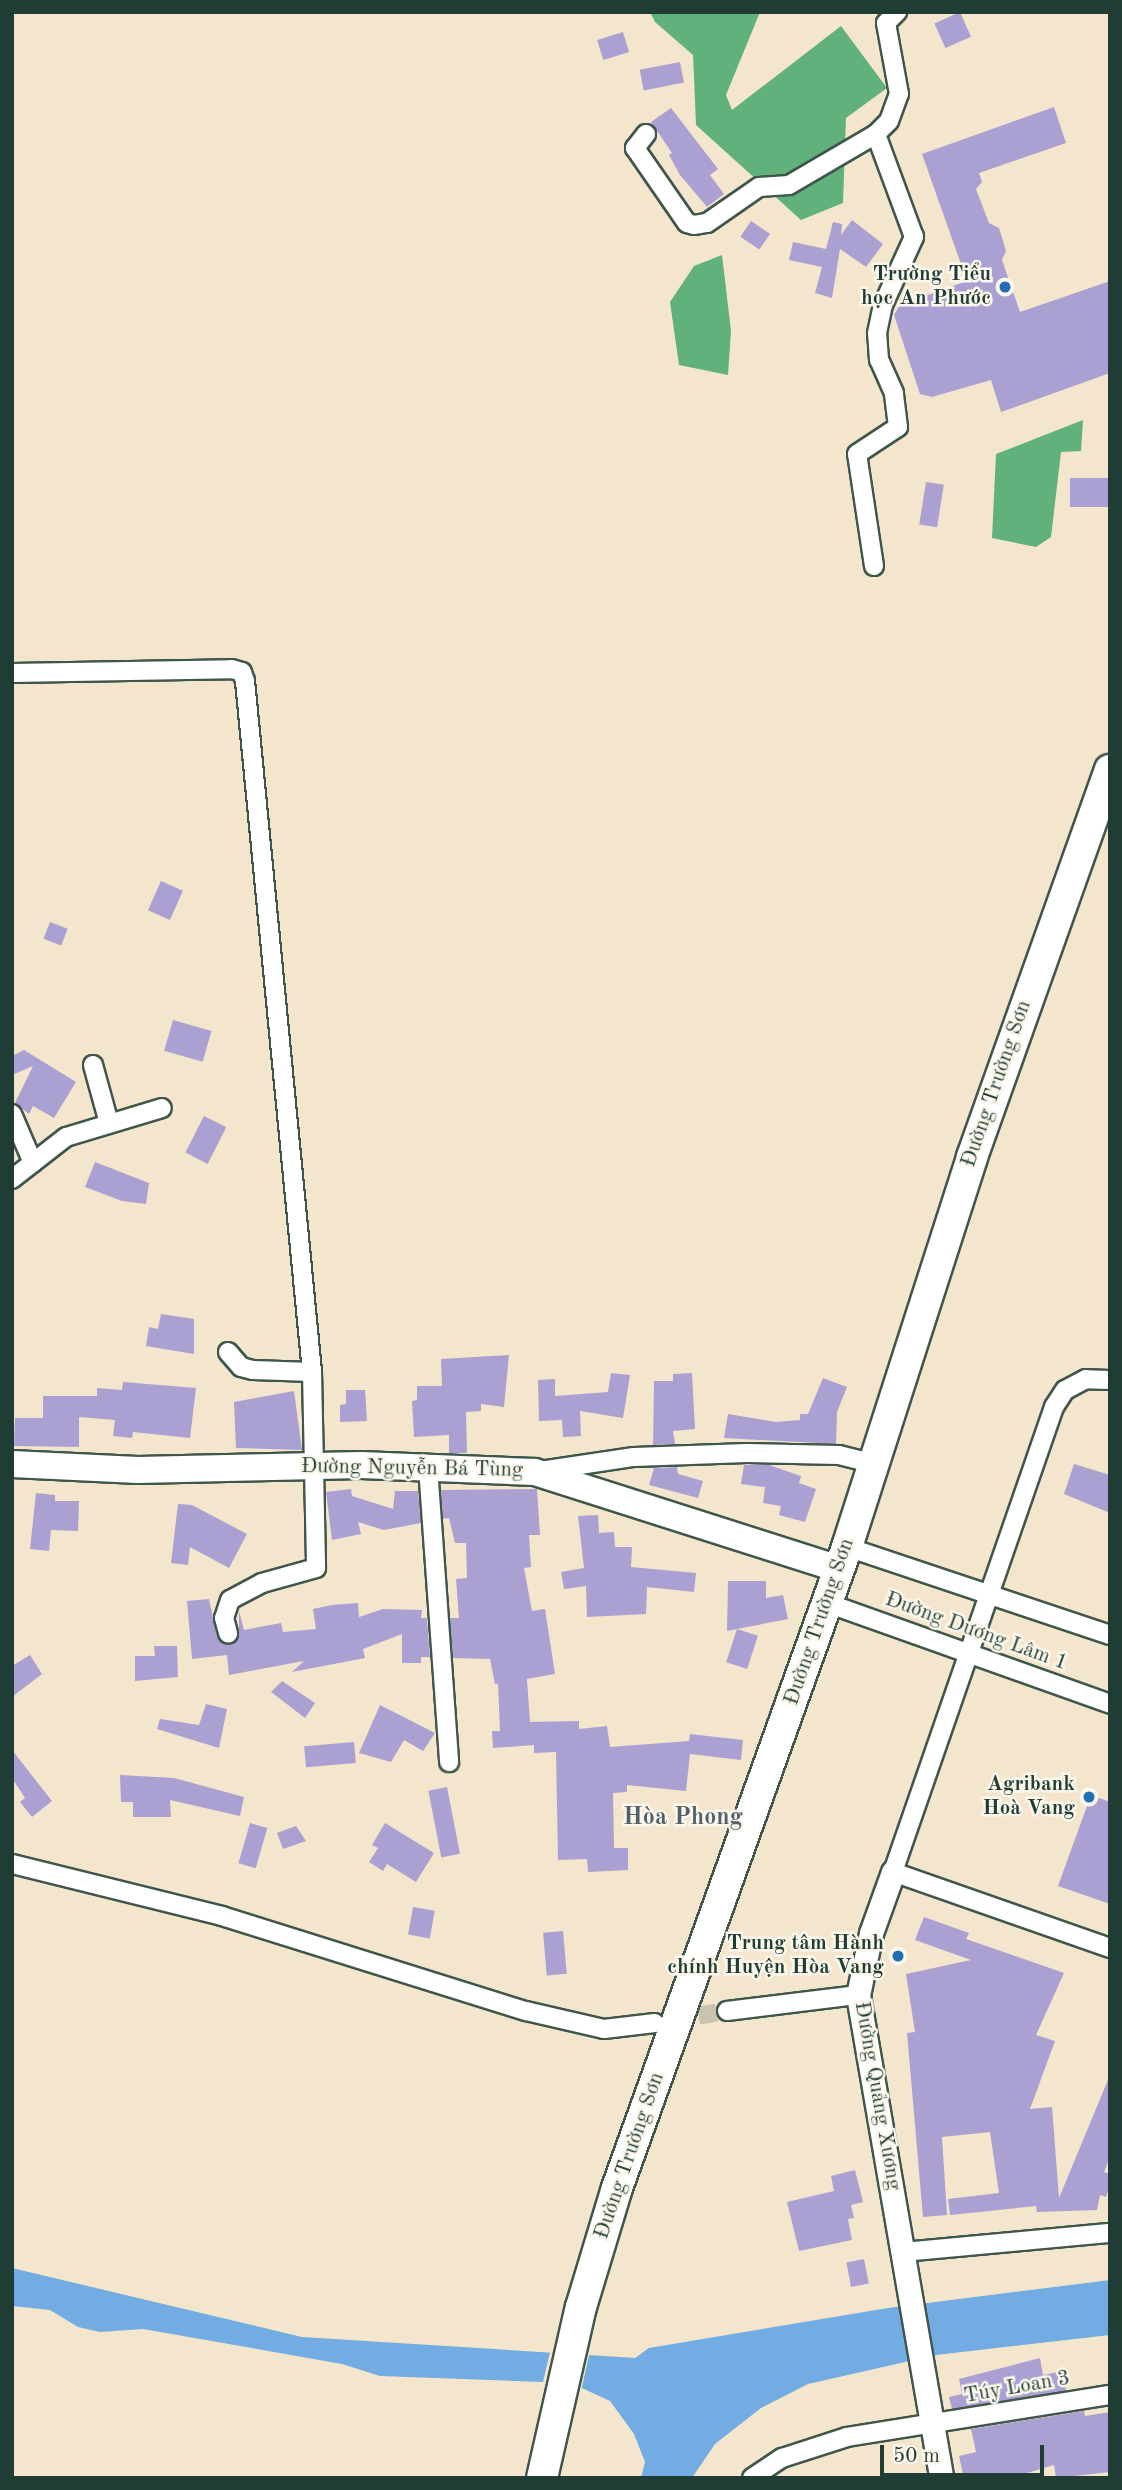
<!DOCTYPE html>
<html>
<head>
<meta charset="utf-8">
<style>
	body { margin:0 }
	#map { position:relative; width:1122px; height:2490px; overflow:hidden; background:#f4e6cc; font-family:"Old Standard TT",serif }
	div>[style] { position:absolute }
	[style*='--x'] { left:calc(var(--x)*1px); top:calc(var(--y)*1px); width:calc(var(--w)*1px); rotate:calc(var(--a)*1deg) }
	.forest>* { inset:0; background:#61b17d }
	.water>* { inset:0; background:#72ace2 }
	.pier>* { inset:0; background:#f4e6cc }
	.building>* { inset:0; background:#aaa0d2; transform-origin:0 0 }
	.minor-tunnel>* { height:18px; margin-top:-9px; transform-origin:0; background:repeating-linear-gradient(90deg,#c9c4ae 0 18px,transparent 0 27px) }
	.roads { filter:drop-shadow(2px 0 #3f564b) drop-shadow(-2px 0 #3f564b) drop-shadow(0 2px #3f564b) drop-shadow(0 -2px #3f564b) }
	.minor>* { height:18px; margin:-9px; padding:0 9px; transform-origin:9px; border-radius:9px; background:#fff }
	.tertiary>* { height:23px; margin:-11.5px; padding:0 11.5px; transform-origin:11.5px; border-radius:11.5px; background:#fff }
	.secondary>* { height:26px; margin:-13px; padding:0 13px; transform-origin:13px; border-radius:13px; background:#fff }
	.trunk>* { height:30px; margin:-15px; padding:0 15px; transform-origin:15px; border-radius:15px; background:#fff }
	.dots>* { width:19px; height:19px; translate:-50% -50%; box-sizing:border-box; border:4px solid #fbf7ec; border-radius:50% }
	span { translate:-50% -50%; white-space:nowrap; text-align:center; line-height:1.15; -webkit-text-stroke:5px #fbf7ec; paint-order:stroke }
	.poi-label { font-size:21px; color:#1f3d34; font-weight:700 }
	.right { translate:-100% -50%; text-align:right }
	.street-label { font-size:21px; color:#1f3d34 }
	.quarter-label { font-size:24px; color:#50606b; font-weight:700 }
	.frame { position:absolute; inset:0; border:14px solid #1f3d34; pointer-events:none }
	.scale { position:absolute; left:880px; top:2445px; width:164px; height:32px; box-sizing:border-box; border:4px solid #1f3d34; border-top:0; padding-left:9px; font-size:21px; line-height:24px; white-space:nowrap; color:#1f3d34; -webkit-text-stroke:5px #fbf7ec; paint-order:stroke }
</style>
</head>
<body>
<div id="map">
	<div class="forest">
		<div style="clip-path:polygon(650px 12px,760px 12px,726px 95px,732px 110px,841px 26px,887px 88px,846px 118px,843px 203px,801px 220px,696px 125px,693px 55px,655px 22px)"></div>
		<div style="clip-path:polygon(722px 255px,731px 331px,728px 375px,679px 365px,670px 302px,694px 266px)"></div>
		<div style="clip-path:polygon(1083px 420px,1081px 451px,1061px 452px,1051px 537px,1036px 547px,992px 538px,996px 454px)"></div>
	</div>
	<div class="water">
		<div style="clip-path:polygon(12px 2268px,302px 2337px,635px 2358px,649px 2348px,888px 2308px,1110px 2280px,1110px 2335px,936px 2355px,808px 2384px,761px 2408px,715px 2444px,692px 2478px,641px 2478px,645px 2462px,634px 2434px,610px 2401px,571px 2383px,380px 2376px,342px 2364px,143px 2329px,100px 2332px,78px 2327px,50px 2310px,12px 2306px)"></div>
	</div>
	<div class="pier">
		<div style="clip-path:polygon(551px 2348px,590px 2351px,581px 2391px,542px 2386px)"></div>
	</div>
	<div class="building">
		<div style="left:960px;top:12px;width:27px;height:28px;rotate:66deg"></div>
		<div style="left:623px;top:32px;width:21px;height:27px;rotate:73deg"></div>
		<div style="left:680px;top:62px;width:21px;height:41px;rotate:79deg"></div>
		<div style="clip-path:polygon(1054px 107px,1066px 143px,979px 173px,982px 182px,976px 189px,989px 223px,999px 228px,1006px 251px,1002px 260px,1020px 312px,1110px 281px,1110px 373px,1001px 412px,991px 380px,932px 397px,920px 394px,894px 315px,900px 305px,967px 281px,922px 154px)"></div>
		<div style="clip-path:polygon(671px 108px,718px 169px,710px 175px,724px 194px,707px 207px,680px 175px,669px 155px,672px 153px,651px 122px)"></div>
		<div style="clip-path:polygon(852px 220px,883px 244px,866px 267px,840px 249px,832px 298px,815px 293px,822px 267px,789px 260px,793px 242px,826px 249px,833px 222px,842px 224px,841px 235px)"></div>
		<div style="left:751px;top:221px;width:23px;height:19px;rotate:34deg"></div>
		<div style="left:1110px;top:478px;width:29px;height:40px;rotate:90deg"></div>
		<div style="left:926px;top:482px;width:18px;height:43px;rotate:9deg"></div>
		<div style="left:161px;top:881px;width:24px;height:32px;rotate:24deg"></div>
		<div style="left:50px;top:922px;width:19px;height:18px;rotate:21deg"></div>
		<div style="left:173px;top:1020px;width:40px;height:32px;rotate:16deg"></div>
		<div style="clip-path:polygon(24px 1050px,76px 1082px,54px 1118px,33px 1106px,29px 1114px,15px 1103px,33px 1066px,12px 1075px,12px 1056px)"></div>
		<div style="left:204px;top:1116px;width:25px;height:41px;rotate:27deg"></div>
		<div style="clip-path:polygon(95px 1162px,149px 1183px,146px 1204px,122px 1201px,85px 1187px)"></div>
		<div style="clip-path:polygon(161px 1314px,194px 1319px,194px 1354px,146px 1346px,149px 1327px,158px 1329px)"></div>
		<div style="clip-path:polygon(509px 1355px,504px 1407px,481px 1404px,481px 1411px,466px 1412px,467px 1453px,449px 1453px,449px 1435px,414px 1437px,412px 1401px,417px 1400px,417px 1386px,442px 1386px,441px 1359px)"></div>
		<div style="clip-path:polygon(611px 1373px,630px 1375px,623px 1418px,580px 1411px,581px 1436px,563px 1437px,562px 1420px,539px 1421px,538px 1380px,555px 1379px,555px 1396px,608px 1392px)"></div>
		<div style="clip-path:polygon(692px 1373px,695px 1429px,673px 1431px,675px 1444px,653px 1445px,654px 1381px,673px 1381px,673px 1374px)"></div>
		<div style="clip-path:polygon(823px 1378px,847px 1387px,837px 1412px,836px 1444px,724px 1438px,728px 1414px,776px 1422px,800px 1420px,800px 1414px,808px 1414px)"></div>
		<div style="clip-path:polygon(123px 1382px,196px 1388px,190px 1438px,133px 1432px,132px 1438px,113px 1436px,115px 1420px,79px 1417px,79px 1447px,14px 1446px,15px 1418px,43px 1418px,43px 1396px,97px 1396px,97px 1388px,122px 1390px)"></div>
		<div style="clip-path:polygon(346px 1390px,365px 1390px,367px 1421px,340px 1422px,340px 1405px,346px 1404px)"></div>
		<div style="clip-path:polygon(294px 1391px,302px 1450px,236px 1448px,234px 1402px)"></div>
		<div style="clip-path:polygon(1074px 1464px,1110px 1475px,1110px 1513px,1064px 1494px)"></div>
		<div style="clip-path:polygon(744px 1465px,769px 1465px,801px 1476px,799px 1483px,816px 1489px,805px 1522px,779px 1515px,781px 1506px,763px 1503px,765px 1487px,741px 1484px)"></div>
		<div style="clip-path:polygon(677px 1467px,678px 1474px,703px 1481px,698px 1498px,649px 1485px,654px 1468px)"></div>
		<div style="clip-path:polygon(351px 1489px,352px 1496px,393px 1509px,395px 1491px,418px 1491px,421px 1523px,384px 1530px,358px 1522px,361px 1534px,332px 1540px,326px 1492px)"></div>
		<div style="clip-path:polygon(537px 1489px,540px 1535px,529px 1535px,531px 1567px,524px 1568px,532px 1611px,545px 1609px,555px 1674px,527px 1679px,530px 1722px,579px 1721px,579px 1729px,607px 1726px,610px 1747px,689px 1741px,690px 1734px,743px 1740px,741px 1760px,690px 1754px,686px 1791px,627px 1785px,627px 1792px,613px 1793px,614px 1848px,628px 1848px,628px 1870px,588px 1872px,587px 1859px,558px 1860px,556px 1752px,534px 1753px,534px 1745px,493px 1748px,492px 1731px,500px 1731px,498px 1684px,495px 1684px,490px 1659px,453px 1658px,450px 1618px,459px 1618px,456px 1579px,467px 1578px,466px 1543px,455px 1543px,449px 1518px,443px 1519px,441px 1490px)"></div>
		<div style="clip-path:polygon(36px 1493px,55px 1495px,55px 1501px,79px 1501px,78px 1531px,51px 1530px,49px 1551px,30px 1549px)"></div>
		<div style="clip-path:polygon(178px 1504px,192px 1505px,247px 1534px,229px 1568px,190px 1547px,188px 1565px,171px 1563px)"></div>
		<div style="clip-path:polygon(598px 1515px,599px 1533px,614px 1532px,615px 1547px,632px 1547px,631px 1567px,696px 1573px,694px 1592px,647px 1587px,646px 1614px,587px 1617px,586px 1586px,564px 1589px,561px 1572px,584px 1568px,578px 1516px)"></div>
		<div style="clip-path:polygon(728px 1581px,766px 1581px,766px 1598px,783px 1595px,788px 1619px,727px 1631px)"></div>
		<div style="clip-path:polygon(209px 1599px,217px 1636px,226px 1644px,239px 1637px,239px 1611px,244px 1630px,281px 1623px,283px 1632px,316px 1629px,313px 1609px,332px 1605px,358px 1603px,359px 1617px,383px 1609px,422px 1610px,421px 1618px,427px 1618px,430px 1657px,421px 1657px,421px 1663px,402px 1663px,402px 1634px,363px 1649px,365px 1658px,292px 1672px,304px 1661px,229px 1675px,227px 1655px,192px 1659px,187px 1601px)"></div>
		<div style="left:737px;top:1629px;width:22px;height:35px;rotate:18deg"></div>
		<div style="clip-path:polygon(154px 1646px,177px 1646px,178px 1677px,135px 1681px,135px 1656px,155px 1656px)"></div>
		<div style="clip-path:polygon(30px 1655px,42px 1674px,12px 1697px,12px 1666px)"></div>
		<div style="clip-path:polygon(282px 1681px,315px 1703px,305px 1718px,271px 1692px)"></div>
		<div style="clip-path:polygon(206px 1704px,227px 1709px,219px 1748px,157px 1729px,160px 1719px,199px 1725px)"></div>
		<div style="clip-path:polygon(380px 1705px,435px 1733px,423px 1751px,404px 1740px,391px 1762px,359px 1753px)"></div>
		<div style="left:354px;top:1742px;width:21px;height:50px;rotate:85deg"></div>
		<div style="clip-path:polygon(12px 1750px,52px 1801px,32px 1817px,20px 1802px,25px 1798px,12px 1778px)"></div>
		<div style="clip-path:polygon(120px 1775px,174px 1778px,244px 1797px,240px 1816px,170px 1800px,171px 1817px,133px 1817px,133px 1802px,121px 1802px)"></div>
		<div style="left:447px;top:1787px;width:68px;height:19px;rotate:79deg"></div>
		<div style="clip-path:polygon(1091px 1795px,1110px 1802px,1110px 1904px,1058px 1886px)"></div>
		<div style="left:250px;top:1823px;width:18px;height:42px;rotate:16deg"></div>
		<div style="clip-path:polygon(385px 1823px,434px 1853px,416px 1882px,387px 1864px,383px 1871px,369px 1862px,378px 1848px,372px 1845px)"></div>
		<div style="clip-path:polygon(296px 1826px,306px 1841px,283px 1849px,277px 1833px)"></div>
		<div style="left:413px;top:1907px;width:22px;height:28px;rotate:10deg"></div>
		<div style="clip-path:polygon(924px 1917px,969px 1933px,966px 1939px,1064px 1973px,1036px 2035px,1055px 2041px,1030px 2109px,1052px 2107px,1059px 2198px,1110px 2075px,1110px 2157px,1104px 2172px,1110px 2174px,1110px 2185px,1106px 2197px,1100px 2195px,1097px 2210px,1037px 2212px,1036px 2206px,950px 2215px,948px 2199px,999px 2193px,990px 2132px,942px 2137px,947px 2215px,923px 2217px,907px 2033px,915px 2032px,906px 1974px,971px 1960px,915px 1940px)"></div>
		<div style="left:563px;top:1931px;width:43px;height:20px;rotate:85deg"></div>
		<div style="clip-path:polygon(855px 2170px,863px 2202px,851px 2205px,854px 2218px,848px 2219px,852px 2240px,799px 2251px,787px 2202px,834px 2191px,831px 2176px)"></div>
		<div style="left:864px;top:2259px;width:25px;height:18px;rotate:79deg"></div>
		<div style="clip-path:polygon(1040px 2358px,1043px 2375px,1062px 2371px,1066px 2391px,952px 2409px,949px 2397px,962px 2394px,959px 2379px)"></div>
		<div style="clip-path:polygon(1084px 2411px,1085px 2416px,1110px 2412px,1110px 2472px,1056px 2478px,1054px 2465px,1010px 2478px,964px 2478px,959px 2456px,976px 2452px,971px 2429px)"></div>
	</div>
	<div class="minor-tunnel">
		<div style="--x:672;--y:2020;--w:56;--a:-9.3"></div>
	</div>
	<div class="roads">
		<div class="minor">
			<div style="--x:646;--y:134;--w:18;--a:128"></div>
			<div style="--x:635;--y:148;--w:91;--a:55.3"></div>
			<div style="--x:687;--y:223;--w:7;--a:16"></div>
			<div style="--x:694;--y:225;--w:13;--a:-9"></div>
			<div style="--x:707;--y:223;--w:63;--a:-34.7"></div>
			<div style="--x:759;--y:187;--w:30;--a:-4"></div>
			<div style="--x:789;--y:185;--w:101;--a:-30.4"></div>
			<div style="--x:876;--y:134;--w:18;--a:-45"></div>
			<div style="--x:889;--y:121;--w:29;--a:-70"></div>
			<div style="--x:899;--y:94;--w:72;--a:-100.4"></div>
			<div style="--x:886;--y:23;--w:16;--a:-45"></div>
			<div style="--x:874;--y:566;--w:113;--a:-98.6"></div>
			<div style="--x:857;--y:454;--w:49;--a:-33.4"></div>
			<div style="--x:898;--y:427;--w:34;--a:-97"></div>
			<div style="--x:894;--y:393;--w:36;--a:-114"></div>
			<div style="--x:879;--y:360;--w:27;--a:-94"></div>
			<div style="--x:877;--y:333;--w:29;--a:-78"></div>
			<div style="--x:883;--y:305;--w:75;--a:-65.5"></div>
			<div style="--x:914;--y:237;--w:110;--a:-110.3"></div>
			<div style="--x:12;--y:673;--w:220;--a:-1"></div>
			<div style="--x:232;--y:669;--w:10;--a:17"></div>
			<div style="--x:242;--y:672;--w:9;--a:72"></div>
			<div style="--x:245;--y:681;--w:694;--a:84.46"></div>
			<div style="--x:312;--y:1372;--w:196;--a:88.8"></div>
			<div style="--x:316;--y:1568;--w:56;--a:164.5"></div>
			<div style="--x:262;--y:1583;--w:36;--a:152"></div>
			<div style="--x:230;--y:1600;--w:19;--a:108"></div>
			<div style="--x:224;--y:1618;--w:16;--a:75"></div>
			<div style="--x:93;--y:1065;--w:60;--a:74.6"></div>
			<div style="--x:12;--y:1114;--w:53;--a:66.8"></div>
			<div style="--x:12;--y:1179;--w:68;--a:-37.9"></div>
			<div style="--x:66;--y:1137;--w:100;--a:-16.8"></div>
			<div style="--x:228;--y:1352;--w:20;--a:49"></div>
			<div style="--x:241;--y:1367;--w:12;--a:14"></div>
			<div style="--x:253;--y:1370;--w:59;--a:1.9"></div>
			<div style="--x:1110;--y:1380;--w:24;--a:-178"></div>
			<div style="--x:1086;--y:1379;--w:24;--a:152"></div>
			<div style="--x:1065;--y:1390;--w:20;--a:123"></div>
			<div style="--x:1054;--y:1407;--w:492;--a:109.1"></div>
			<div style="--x:893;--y:1872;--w:230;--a:19.3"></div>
			<div style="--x:428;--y:1467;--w:296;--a:85.9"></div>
			<div style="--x:540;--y:1471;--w:95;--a:-8.5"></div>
			<div style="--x:634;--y:1457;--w:113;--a:-2"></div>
			<div style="--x:747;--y:1453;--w:92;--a:1.2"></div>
			<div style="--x:839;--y:1455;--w:36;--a:14"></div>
			<div style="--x:847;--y:1547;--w:277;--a:18.5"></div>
			<div style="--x:827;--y:1603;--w:300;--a:19.6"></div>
			<div style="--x:12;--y:1864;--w:216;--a:13.9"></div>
			<div style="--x:222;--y:1916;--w:318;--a:17.4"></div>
			<div style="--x:526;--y:2011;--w:80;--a:13"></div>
			<div style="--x:604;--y:2029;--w:51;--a:-6.7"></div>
			<div style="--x:727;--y:2011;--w:132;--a:-7"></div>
			<div style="--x:904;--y:2252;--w:207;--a:-5.3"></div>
			<div style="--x:752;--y:2478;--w:36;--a:-34"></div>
			<div style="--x:782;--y:2458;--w:68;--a:-17.9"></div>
			<div style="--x:847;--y:2437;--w:266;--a:-9.1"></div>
		</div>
		<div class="tertiary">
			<div style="--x:893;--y:1872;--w:65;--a:109.8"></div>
			<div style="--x:871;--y:1933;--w:63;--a:101.8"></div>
			<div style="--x:858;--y:1995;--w:490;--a:80.2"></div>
		</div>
		<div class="secondary">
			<div style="--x:12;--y:1464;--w:126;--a:2.7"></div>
			<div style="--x:138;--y:1470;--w:223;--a:-1.3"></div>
			<div style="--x:361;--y:1465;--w:174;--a:2.3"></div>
			<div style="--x:535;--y:1472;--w:319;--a:17.7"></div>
		</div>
		<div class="trunk">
			<div style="--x:542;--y:2478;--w:175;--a:-77.2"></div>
			<div style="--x:581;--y:2307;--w:124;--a:-73.2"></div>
			<div style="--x:617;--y:2188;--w:681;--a:-70.26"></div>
			<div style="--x:847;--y:1547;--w:410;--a:-72.2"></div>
			<div style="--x:972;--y:1157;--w:411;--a:-70.4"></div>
		</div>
	</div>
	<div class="dots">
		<div style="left:1005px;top:287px;background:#1f6fb2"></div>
		<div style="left:1089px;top:1797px;background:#1f6fb2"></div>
		<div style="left:898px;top:1956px;background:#1f6fb2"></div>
	</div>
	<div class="poi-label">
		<span class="right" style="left:991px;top:287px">Trường Tiểu<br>học An Phước</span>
		<span class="right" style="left:1075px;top:1797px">Agribank<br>Hoà Vang</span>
		<span class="right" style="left:884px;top:1956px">Trung tâm Hành<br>chính Huyện Hòa Vang</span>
	</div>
	<div class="street-label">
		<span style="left:997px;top:1084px;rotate:-71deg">Đường Trường Sơn</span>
		<span style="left:412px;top:1469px;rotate:1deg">Đường Nguyễn Bá Tùng</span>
		<span style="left:820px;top:1622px;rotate:-71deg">Đường Trường Sơn</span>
		<span style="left:976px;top:1632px;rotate:20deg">Đường Dương Lâm 1</span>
		<span style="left:877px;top:2096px;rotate:80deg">Đường Quảng Xương</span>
		<span style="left:630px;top:2156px;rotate:-71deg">Đường Trường Sơn</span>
		<span style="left:1017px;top:2388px;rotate:-10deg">Túy Loan 3</span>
	</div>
	<div class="quarter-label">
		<span style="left:683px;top:1819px">Hòa Phong</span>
	</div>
	<div class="frame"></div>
	<div class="scale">50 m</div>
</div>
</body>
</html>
